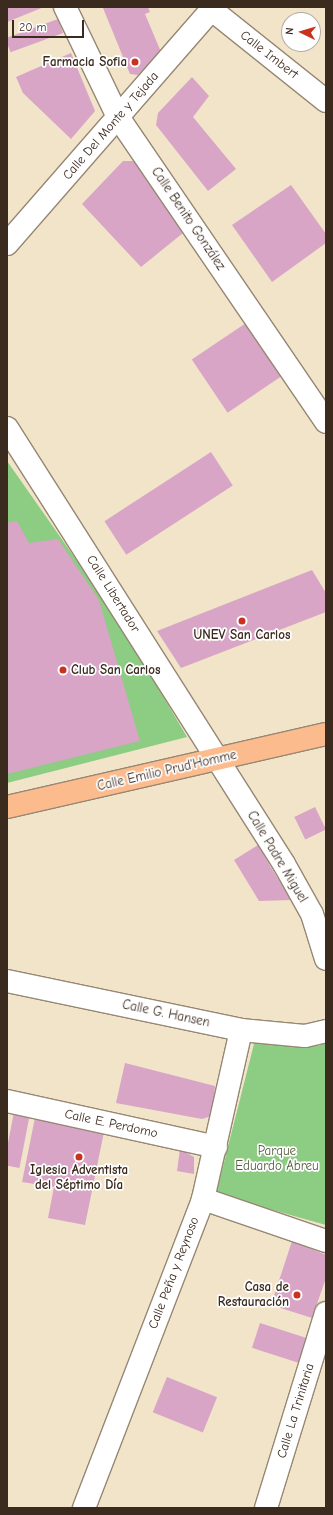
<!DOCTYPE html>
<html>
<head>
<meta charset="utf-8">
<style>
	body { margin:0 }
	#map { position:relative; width:333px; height:1515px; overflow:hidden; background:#f1e4c9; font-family:"Comic Neue",sans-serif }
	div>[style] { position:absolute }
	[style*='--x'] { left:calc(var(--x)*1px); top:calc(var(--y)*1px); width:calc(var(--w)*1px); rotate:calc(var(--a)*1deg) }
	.green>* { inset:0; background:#8ccc83 }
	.building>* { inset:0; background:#d8a5c6; transform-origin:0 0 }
	.roads { filter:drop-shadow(1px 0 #968774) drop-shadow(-1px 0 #968774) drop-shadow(0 1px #968774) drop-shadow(0 -1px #968774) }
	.minor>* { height:22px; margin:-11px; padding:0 11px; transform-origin:11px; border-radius:11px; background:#fff }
	.major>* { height:22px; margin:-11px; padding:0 11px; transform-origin:11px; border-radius:11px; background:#fbbb8d }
	.dots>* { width:11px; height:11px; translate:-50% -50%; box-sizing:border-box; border:2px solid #fff; border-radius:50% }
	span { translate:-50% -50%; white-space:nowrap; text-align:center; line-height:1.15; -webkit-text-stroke:3.5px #fff; paint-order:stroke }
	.street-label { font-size:13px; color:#3b2a1e }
	.poi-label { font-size:13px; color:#3b2a1e; font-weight:700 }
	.right { translate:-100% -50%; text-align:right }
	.left { translate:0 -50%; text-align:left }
	.park-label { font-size:13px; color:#535b3c }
	.frame { position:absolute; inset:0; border:8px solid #3b2a1e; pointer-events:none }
	.north { position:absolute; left:281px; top:12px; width:40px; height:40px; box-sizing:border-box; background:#fff; border:1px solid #b1aaa5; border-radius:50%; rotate:275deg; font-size:11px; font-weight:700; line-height:16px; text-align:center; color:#3b2a1e }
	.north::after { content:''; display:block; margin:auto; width:14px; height:18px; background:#c8321e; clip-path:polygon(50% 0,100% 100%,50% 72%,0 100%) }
	.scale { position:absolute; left:12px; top:20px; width:72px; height:18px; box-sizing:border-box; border:2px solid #3b2a1e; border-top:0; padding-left:5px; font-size:12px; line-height:14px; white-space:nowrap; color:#3b2a1e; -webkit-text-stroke:3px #fff; paint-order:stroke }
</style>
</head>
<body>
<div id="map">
	<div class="green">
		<div style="clip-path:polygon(7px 461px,117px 618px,187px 737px,7px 783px)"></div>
		<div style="clip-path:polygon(257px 1032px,318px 1046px,326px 1043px,326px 1225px,216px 1194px)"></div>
	</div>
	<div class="building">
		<div style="clip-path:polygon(7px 7px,44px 7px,7px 22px)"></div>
		<div style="clip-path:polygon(148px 7px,150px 12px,145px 14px,161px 52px,138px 75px,130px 74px,103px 8px)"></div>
		<div style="left:58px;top:19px;width:15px;height:56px;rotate:70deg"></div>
		<div style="clip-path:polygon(71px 53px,95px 111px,71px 139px,23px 93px,16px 77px)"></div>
		<div style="clip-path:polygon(192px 77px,209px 96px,193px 117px,236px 169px,208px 191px,156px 125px,158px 113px)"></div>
		<div style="clip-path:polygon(123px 161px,137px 161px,183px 233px,141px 267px,82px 204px)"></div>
		<div style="clip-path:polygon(291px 185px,326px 234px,326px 243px,272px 282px,232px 225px)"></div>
		<div style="left:249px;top:321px;width:64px;height:69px;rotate:56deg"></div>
		<div style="left:211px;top:452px;width:40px;height:127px;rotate:57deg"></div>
		<div style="clip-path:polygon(17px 521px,29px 543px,58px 539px,99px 600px,140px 741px,7px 774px,7px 523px)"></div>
		<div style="clip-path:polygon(312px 570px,326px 593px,326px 612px,181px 668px,157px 631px)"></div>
		<div style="left:315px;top:807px;width:25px;height:23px;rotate:64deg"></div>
		<div style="clip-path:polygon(258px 845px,272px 869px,291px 900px,259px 901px,234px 860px)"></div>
		<div style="clip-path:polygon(125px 1063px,215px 1086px,212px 1116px,202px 1119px,116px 1103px)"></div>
		<div style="left:15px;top:1107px;width:16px;height:59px;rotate:11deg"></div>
		<div style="clip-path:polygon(36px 1113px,105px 1127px,85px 1225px,48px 1218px,54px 1187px,22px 1182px)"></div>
		<div style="clip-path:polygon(180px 1149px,194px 1157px,194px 1174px,177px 1171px)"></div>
		<div style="clip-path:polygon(292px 1241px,326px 1255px,326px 1278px,312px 1318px,271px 1305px)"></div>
		<div style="left:260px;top:1323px;width:57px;height:26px;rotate:18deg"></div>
		<div style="left:167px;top:1377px;width:54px;height:38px;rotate:22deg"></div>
	</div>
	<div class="roads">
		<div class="minor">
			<div style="--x:65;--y:7;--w:122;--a:64.3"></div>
			<div style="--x:118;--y:117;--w:369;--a:55.7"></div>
			<div style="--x:212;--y:10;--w:146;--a:38.6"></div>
			<div style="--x:7;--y:244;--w:315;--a:-48.9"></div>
			<div style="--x:7;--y:428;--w:517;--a:57.57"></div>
			<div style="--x:284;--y:864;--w:57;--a:60.8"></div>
			<div style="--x:312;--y:914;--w:47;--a:72.7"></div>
			<div style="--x:7;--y:981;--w:239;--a:11.8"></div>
			<div style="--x:241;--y:1030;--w:64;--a:5.4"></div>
			<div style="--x:305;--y:1036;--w:22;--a:-13"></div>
			<div style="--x:7;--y:1101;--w:214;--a:12.4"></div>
			<div style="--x:203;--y:1199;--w:130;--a:18.9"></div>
			<div style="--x:84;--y:1508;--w:331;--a:-68.9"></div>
			<div style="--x:203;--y:1199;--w:173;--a:-77.3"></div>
			<div style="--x:266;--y:1508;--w:204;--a:-72.9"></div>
		</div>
		<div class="major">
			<div style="--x:7;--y:807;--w:327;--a:-12.9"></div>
		</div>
	</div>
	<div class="dots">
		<div style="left:135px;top:62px;background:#c8321e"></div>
		<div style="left:242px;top:621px;background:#c8321e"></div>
		<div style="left:63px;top:670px;background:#c8321e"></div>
		<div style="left:79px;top:1157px;background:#c8321e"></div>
		<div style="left:297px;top:1295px;background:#c8321e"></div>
	</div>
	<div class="street-label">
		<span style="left:269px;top:55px;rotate:38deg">Calle Imbert</span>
		<span style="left:111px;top:126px;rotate:-49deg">Calle Del Monte y Tejada</span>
		<span style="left:188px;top:219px;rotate:56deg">Calle Benito González</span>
		<span style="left:113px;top:594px;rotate:58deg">Calle Libertador</span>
		<span style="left:167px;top:771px;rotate:-13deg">Calle Emilio Prud'Homme</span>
		<span style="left:277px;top:857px;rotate:59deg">Calle Padre Miguel</span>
		<span style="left:166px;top:1014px;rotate:12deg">Calle G. Hansen</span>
		<span style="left:111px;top:1124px;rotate:12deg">Calle E. Perdomo</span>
		<span style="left:174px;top:1273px;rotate:-69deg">Calle Peña y Reynoso</span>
		<span style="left:296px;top:1411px;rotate:-73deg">Calle La Trinitaria</span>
	</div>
	<div class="poi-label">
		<span class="right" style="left:127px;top:62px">Farmacia Sofia</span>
		<span style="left:242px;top:635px">UNEV San Carlos</span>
		<span class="left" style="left:71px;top:670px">Club San Carlos</span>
		<span style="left:79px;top:1178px">Iglesia Adventista<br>del Séptimo Día</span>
		<span class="right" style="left:289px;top:1295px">Casa de<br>Restauración</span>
	</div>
	<div class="park-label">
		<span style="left:277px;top:1159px">Parque<br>Eduardo Abreu</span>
	</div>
	<div class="frame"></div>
	<div class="north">N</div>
	<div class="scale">20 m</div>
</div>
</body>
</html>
